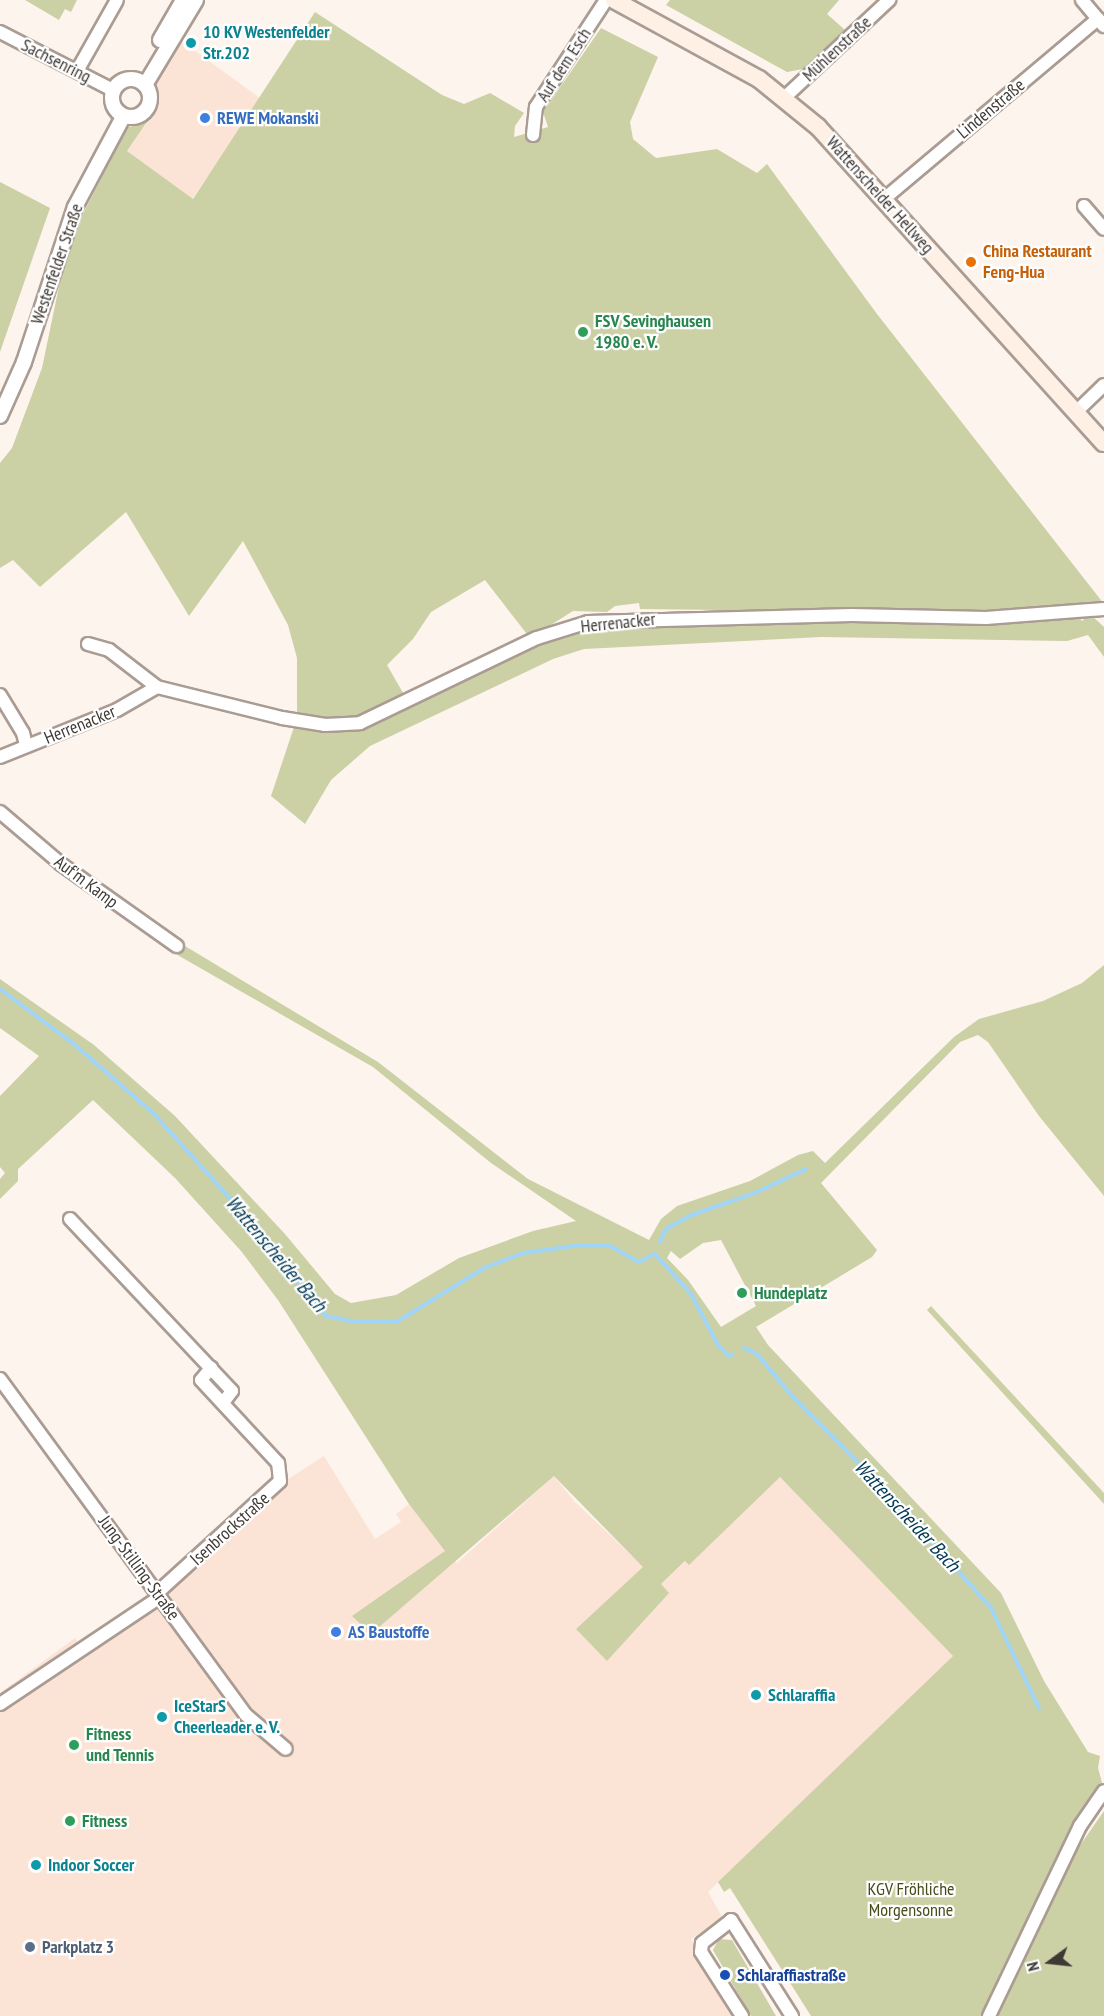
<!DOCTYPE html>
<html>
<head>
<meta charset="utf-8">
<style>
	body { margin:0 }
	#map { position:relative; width:1104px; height:2016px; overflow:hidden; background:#fdf4ee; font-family:"PT Sans Narrow",sans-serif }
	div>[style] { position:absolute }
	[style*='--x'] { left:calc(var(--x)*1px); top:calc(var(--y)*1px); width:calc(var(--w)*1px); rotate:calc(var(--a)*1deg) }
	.built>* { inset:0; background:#fbe4d6 }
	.green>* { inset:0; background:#cbd0a5 }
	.stream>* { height:4px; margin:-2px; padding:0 2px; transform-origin:2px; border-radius:2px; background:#a0d5f7 }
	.roads { filter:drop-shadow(2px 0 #aa9c93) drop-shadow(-2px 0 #aa9c93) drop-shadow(0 2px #aa9c93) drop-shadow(0 -2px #aa9c93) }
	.minor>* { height:12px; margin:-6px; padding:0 6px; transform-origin:6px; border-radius:6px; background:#fff }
	.tertiary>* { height:14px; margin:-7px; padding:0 7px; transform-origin:7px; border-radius:7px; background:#fff }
	.tertiary>.ring { margin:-7px; padding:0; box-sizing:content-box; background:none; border:14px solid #fff; border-radius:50% }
	.secondary>* { height:16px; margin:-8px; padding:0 8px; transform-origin:8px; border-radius:8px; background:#fef0e4 }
	.dots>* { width:16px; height:16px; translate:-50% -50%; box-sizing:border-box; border:3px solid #fff; border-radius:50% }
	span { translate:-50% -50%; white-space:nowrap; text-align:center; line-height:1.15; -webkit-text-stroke:4.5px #fff; paint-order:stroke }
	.culture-label { font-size:18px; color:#0d838f; font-weight:700 }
	.left { translate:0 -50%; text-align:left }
	.street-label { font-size:18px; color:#3f3935 }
	.shop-label { font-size:18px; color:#366cbe; font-weight:700 }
	.food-label { font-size:18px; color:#c56008; font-weight:700 }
	.leisure-label { font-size:18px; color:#27864d; font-weight:700 }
	.park-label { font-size:18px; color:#464b17 }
	.service-label { font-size:18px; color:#4e5e75; font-weight:700 }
	.transit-label { font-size:18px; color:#164399; font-weight:700 }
	.water-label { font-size:20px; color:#003955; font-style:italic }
	.north { position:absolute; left:1020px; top:1932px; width:60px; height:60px; -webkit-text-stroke:4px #fff; paint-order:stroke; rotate:255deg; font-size:16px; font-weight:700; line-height:24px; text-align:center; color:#3f3935 }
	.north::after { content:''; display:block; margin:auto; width:21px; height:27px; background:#3f3935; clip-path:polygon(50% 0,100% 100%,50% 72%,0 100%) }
</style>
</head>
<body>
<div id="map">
	<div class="built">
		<div style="clip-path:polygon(176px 37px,261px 99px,192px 199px,127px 151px,149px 120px,152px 84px)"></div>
		<div style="clip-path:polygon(324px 1456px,375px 1539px,401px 1522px,396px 1514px,409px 1504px,457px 1563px,554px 1476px,575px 1502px,644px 1567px,576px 1629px,668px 1594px,660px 1585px,686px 1561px,689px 1564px,780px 1477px,953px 1656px,708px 1892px,721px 1915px,720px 1920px,691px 1939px,733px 2016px,0 2016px,0 1693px,75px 1638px,87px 1656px,171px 1598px,167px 1590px,275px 1496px,288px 1479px)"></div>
	</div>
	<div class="green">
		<div style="clip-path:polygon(25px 0,77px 0,71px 12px,65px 9px,59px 20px)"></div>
		<div style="clip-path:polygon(670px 0,839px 0,827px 14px,845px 30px,803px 69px,787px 72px,666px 5px)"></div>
		<div style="clip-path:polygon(315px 12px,442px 95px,464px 104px,490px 93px,524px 113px,515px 126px,514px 137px,548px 127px,543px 112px,601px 28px,658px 57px,630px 122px,633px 139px,656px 158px,717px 149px,757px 173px,767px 164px,877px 314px,1104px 604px,1046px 614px,640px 609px,639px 603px,615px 606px,607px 612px,573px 611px,530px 638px,485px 580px,431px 612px,413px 639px,387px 665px,406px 698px,529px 645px,603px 623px,1078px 616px,1082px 621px,1090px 614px,1104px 627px,1104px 657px,1088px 635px,1067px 641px,821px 637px,584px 649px,553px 659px,370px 746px,331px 780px,305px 824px,271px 796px,297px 718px,297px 658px,288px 625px,243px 541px,189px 616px,126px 512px,40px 587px,13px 560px,0 568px,0 463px,12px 448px,42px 368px,68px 243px,127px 128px,149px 119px,127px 151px,193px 199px)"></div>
		<div style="clip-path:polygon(0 182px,50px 208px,0 352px)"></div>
		<div style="clip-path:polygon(evenodd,180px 943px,378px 1062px,528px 1179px,649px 1240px,661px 1219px,677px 1206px,750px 1181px,798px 1155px,813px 1151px,825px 1163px,954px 1037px,979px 1019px,1043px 1001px,1082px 983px,1104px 965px,1104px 1196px,1039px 1116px,988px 1042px,978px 1035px,960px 1042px,821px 1183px,877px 1250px,872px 1257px,756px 1327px,768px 1345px,1001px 1593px,1044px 1681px,1088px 1752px,1100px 1756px,1098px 1768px,1104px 1790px,983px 2016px,811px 2016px,730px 1888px,724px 1892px,718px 1882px,953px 1656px,780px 1477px,689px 1565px,685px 1561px,661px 1584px,669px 1593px,607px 1661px,576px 1629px,643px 1567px,554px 1476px,371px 1634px,352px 1616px,445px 1551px,409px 1504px,278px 1300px,241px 1251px,175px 1178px,93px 1100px,18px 1169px,18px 1181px,0 1199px,0 1179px,5px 1173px,0 1167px,0 1096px,39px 1056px,0 1028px,0 979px,94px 1045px,175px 1116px,285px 1234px,335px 1294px,351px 1303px,396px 1295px,459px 1258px,533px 1231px,576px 1221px,491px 1163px,373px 1067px,174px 953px,180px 943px,721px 1240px,756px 1306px,721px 1327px,688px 1280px,667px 1258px,671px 1251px,680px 1259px,703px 1243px,721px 1240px)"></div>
		<div style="clip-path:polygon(931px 1306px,1104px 1493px,1104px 1504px,927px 1310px)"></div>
		<div style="clip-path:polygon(1104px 1811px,1104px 2016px,994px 2016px,1074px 1854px)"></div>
		<div style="clip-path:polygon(719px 1939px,732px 1940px,776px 2016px,751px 2016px,713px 1950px)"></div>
	</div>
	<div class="stream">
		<div style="--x:0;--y:989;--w:94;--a:36.7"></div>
		<div style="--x:75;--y:1045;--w:103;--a:41.1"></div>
		<div style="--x:153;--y:1113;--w:136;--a:48"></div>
		<div style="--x:244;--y:1214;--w:131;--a:51.2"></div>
		<div style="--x:326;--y:1316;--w:25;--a:11"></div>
		<div style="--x:351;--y:1321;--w:47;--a:0"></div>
		<div style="--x:398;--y:1321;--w:101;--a:-31.6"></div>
		<div style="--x:484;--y:1268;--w:42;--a:-21"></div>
		<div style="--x:523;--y:1253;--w:58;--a:-8"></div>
		<div style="--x:580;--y:1245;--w:30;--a:2"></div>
		<div style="--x:610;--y:1246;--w:33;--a:29"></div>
		<div style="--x:639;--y:1262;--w:18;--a:-27"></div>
		<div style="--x:655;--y:1254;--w:54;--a:48"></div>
		<div style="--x:691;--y:1294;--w:58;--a:62.1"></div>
		<div style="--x:718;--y:1345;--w:16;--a:45"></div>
		<div style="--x:729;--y:1356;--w:4;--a:-27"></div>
		<div style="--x:660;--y:1242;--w:14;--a:-65"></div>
		<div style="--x:666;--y:1229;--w:26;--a:-29"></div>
		<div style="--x:689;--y:1216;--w:72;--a:-19.4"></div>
		<div style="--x:757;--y:1192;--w:54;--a:-25.1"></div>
		<div style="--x:744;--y:1348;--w:13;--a:23"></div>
		<div style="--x:756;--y:1353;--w:57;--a:49.9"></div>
		<div style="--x:793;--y:1397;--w:139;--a:45.3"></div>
		<div style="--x:891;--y:1496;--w:150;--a:48.2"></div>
		<div style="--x:991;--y:1608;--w:111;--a:64.4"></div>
	</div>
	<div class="roads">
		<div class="minor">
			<div style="--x:1082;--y:0;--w:34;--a:50"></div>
			<div style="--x:0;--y:32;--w:127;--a:27.2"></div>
			<div style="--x:77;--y:71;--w:81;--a:-60.6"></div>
			<div style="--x:784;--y:98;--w:144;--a:-43"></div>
			<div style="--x:533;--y:135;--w:28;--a:-84"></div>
			<div style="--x:536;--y:107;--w:128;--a:-56.8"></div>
			<div style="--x:884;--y:199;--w:280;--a:-40.1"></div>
			<div style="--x:1084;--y:206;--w:30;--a:49"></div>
			<div style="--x:1076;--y:412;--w:39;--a:-44"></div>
			<div style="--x:88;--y:644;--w:22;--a:16"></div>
			<div style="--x:109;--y:650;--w:61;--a:37.6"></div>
			<div style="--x:0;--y:695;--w:44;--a:58.8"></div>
			<div style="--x:23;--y:733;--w:12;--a:76"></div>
			<div style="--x:0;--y:757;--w:126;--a:-21.9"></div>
			<div style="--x:117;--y:710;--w:46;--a:-29.9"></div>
			<div style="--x:157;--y:687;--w:129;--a:13.9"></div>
			<div style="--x:282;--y:718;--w:44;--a:9.2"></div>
			<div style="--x:325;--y:725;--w:35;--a:-3"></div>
			<div style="--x:360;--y:723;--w:196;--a:-25.7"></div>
			<div style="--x:537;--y:638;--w:53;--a:-17.4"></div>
			<div style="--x:588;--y:622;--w:264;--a:-1.5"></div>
			<div style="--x:852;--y:615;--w:134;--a:1.3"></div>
			<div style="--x:986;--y:618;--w:118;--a:-4.4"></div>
			<div style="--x:0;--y:812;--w:80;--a:40.4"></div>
			<div style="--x:61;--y:864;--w:142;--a:35.3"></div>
			<div style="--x:70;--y:1219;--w:236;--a:46.7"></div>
			<div style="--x:232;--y:1391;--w:15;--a:127"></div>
			<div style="--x:0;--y:1379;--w:416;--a:53.8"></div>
			<div style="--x:246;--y:1715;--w:52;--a:40.4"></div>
			<div style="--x:157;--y:1593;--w:166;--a:-42.3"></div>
			<div style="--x:280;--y:1481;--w:18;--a:-96"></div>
			<div style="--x:278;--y:1463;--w:113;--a:-132.9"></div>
			<div style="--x:201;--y:1380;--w:16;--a:-50"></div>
			<div style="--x:0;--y:1704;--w:192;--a:-33.8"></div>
			<div style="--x:742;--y:2016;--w:76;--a:-122.6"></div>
			<div style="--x:701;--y:1952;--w:9;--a:-84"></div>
			<div style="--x:702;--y:1943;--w:37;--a:-38"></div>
			<div style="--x:731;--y:1920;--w:114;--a:57.6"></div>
			<div style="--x:989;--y:2016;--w:211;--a:-64.4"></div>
			<div style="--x:1080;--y:1826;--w:42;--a:-55.6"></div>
		</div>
		<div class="tertiary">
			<div style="--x:160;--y:40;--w:46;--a:-60.1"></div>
			<div class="ring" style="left:112px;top:79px;width:24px;height:24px"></div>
			<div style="--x:145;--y:85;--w:99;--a:-59"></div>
			<div style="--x:0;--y:416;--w:59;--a:-66"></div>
			<div style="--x:24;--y:362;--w:163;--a:-71.8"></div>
			<div style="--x:75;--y:207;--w:102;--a:-61.9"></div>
		</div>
		<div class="secondary">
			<div style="--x:614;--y:0;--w:165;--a:28.6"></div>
			<div style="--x:759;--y:79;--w:76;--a:39.1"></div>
			<div style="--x:818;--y:127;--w:426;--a:47.9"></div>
		</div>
	</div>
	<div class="dots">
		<div style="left:191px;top:43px;background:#0f9aa8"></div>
		<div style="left:205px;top:118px;background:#3f7fe0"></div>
		<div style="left:971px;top:262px;background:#e8710a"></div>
		<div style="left:583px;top:332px;background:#2e9e5b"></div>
		<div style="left:742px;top:1293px;background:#2e9e5b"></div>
		<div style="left:336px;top:1632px;background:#3f7fe0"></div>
		<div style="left:756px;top:1695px;background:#0f9aa8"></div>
		<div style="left:162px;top:1717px;background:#0f9aa8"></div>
		<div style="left:74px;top:1745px;background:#2e9e5b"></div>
		<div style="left:70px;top:1821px;background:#2e9e5b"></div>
		<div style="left:36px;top:1865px;background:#0f9aa8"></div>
		<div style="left:30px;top:1947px;background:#5c6f8a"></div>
		<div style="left:725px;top:1975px;background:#1a4fb4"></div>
	</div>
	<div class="culture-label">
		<span class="left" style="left:203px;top:43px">10 KV Westenfelder<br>Str.202</span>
		<span class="left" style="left:768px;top:1695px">Schlaraffia</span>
		<span class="left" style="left:174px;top:1717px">IceStarS<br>Cheerleader e. V.</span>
		<span class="left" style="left:48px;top:1865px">Indoor Soccer</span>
	</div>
	<div class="street-label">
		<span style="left:837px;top:49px;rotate:-43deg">Mühlenstraße</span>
		<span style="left:56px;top:61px;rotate:27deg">Sachsenring</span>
		<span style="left:564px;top:65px;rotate:-57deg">Auf dem Esch</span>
		<span style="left:991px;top:109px;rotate:-40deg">Lindenstraße</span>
		<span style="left:880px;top:195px;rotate:48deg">Wattenscheider Hellweg</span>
		<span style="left:57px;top:264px;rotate:-71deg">Westenfelder Straße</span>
		<span style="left:618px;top:623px;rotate:-6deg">Herrenacker</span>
		<span style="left:80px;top:725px;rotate:-22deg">Herrenacker</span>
		<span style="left:86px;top:882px;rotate:37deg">Auf'm Kamp</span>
		<span style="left:230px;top:1529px;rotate:-42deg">Isenbrockstraße</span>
		<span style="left:139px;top:1568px;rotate:54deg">Jung-Stilling-Straße</span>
	</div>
	<div class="shop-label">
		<span class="left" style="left:217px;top:118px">REWE Mokanski</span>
		<span class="left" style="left:348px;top:1632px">AS Baustoffe</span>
	</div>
	<div class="food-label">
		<span class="left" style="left:983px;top:262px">China Restaurant<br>Feng-Hua</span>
	</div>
	<div class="leisure-label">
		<span class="left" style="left:595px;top:332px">FSV Sevinghausen<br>1980 e. V.</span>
		<span class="left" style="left:754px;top:1293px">Hundeplatz</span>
		<span class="left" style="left:86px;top:1745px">Fitness<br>und Tennis</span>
		<span class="left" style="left:82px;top:1821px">Fitness</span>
	</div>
	<div class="park-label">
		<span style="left:911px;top:1900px">KGV Fröhliche<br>Morgensonne</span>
	</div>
	<div class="service-label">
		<span class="left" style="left:42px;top:1947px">Parkplatz 3</span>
	</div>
	<div class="transit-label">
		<span class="left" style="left:737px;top:1975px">Schlaraffiastraße</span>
	</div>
	<div class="water-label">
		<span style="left:276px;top:1254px;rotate:50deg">Wattenscheider Bach</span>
		<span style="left:907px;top:1516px;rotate:47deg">Wattenscheider Bach</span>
	</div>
	<div class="north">N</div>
</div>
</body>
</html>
